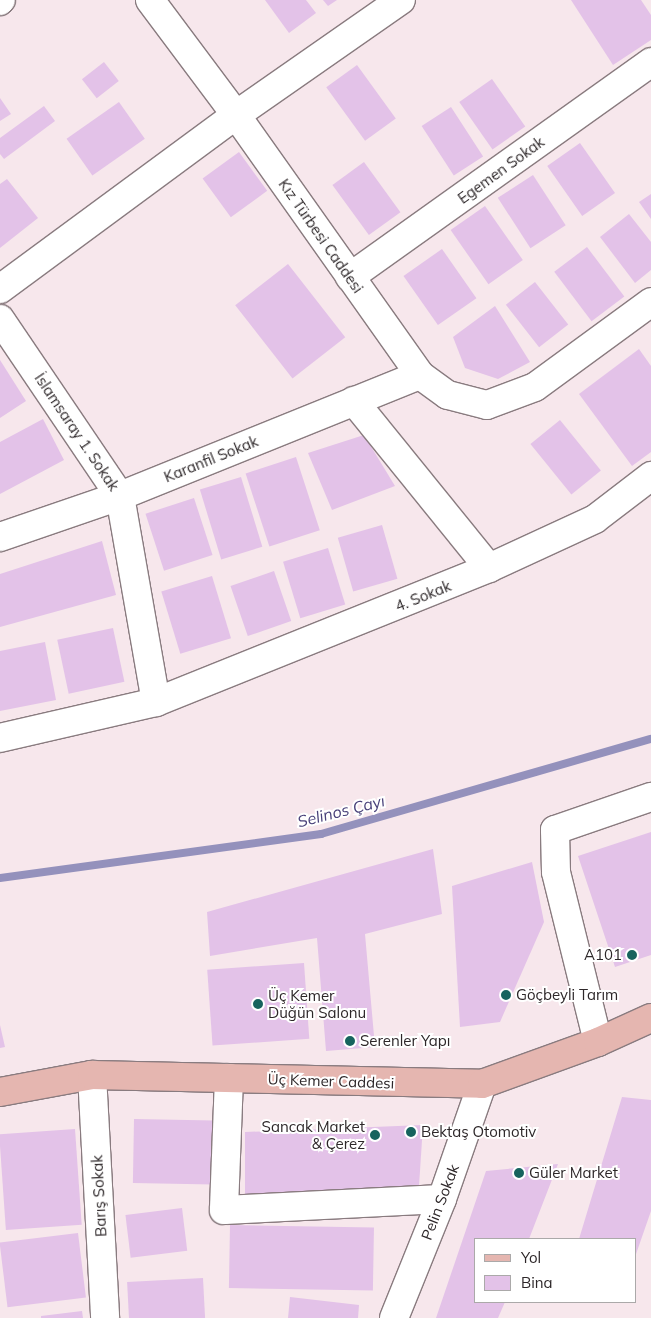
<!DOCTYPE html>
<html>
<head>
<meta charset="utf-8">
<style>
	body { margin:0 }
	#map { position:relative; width:651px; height:1318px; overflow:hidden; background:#f7e7ec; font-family:Mulish,sans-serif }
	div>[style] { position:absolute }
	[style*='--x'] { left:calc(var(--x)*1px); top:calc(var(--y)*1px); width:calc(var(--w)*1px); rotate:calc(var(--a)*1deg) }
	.stream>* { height:8px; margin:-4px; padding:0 4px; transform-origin:4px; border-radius:4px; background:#9491bc }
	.building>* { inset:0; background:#e3c2e8; transform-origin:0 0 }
	.roads { filter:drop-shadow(1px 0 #897b7f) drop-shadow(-1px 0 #897b7f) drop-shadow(0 1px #897b7f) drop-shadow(0 -1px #897b7f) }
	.minor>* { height:28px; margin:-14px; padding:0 14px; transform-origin:14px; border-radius:14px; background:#fff }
	.major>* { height:28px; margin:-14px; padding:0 14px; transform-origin:14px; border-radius:14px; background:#e5b6b0 }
	.dots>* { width:14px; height:14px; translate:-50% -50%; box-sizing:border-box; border:2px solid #fff; border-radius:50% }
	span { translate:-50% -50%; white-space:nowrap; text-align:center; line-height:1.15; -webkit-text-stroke:4px #fff; paint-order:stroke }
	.street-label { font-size:15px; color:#2d2729 }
	.poi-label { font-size:15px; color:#2d2729 }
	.right { translate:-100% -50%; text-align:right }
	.left { translate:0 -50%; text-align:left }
	.water-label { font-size:16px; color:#49417a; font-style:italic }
	.legend { position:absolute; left:474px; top:1238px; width:162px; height:65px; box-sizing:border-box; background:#fff; border:1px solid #aba9a9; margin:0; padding:6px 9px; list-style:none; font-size:15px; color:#2d2729 }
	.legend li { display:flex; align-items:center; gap:10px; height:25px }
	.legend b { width:25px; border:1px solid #aba9a9 }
</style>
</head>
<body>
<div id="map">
	<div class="stream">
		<div style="--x:0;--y:878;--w:324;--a:-7.8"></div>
		<div style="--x:321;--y:834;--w:343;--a:-16.1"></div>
	</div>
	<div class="building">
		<div style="clip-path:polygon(265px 0,306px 0,316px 13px,289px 33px)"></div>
		<div style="clip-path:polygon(323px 0,337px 0,328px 6px)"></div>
		<div style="clip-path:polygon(571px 0,641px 0,651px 15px,651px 40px,613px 65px)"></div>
		<div style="left:104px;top:62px;width:24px;height:28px;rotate:52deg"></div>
		<div style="left:357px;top:65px;width:66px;height:38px;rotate:54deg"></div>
		<div style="left:492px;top:79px;width:58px;height:40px;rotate:55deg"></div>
		<div style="clip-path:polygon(0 98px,11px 114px,0 121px)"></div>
		<div style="left:119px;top:102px;width:45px;height:64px;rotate:55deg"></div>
		<div style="clip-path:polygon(44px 106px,55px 121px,4px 159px,0 154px,0 138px)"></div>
		<div style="left:451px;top:107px;width:59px;height:35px;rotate:57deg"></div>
		<div style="left:580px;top:143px;width:61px;height:40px;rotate:55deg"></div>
		<div style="left:239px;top:152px;width:48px;height:45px;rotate:54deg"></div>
		<div style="left:364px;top:162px;width:62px;height:39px;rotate:54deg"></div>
		<div style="left:533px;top:175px;width:60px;height:42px;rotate:57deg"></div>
		<div style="clip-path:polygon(7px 179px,38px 218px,0 248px,0 184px)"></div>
		<div style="clip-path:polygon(651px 194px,651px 219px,639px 202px)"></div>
		<div style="left:485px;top:206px;width:66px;height:42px;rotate:55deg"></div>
		<div style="clip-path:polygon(629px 214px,651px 242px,651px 270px,635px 283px,600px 237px)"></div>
		<div style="left:587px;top:247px;width:62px;height:41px;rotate:53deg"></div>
		<div style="left:442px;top:249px;width:60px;height:47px;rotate:55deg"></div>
		<div style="left:288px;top:264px;width:93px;height:67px;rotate:52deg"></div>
		<div style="left:535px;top:282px;width:54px;height:37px;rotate:52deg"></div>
		<div style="clip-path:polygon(495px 306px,530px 362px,498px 379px,465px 368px,453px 337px)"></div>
		<div style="clip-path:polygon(639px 349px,651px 366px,651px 452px,632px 466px,579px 394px)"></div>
		<div style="clip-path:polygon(0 360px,26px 401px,0 418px)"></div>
		<div style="clip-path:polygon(43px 419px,64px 460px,0 494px,0 442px)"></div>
		<div style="left:560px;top:420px;width:65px;height:38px;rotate:51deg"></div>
		<div style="clip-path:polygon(364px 435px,395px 486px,332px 510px,308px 453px)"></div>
		<div style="left:296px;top:457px;width:77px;height:53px;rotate:72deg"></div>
		<div style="left:241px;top:477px;width:73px;height:43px;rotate:73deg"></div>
		<div style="left:194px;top:498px;width:60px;height:51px;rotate:72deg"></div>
		<div style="left:382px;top:525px;width:56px;height:46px;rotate:74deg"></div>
		<div style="clip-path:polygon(102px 541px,116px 595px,0 627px,0 574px)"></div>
		<div style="left:328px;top:548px;width:59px;height:47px;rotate:73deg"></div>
		<div style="left:274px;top:571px;width:53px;height:46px;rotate:71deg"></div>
		<div style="left:212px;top:576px;width:65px;height:53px;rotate:73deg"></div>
		<div style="left:113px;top:628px;width:55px;height:57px;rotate:78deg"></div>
		<div style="clip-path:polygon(45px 642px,56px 700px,0 711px,0 651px)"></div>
		<div style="clip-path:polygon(651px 832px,651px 955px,615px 967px,578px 856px)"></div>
		<div style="clip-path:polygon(433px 849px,442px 914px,365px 934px,375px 1047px,326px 1051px,317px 938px,210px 956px,207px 912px)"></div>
		<div style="clip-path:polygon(532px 862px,544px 922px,500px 1022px,460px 1027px,452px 886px)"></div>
		<div style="left:304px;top:963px;width:76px;height:97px;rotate:86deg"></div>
		<div style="clip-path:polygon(0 1025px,5px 1047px,0 1048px)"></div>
		<div style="clip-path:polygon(622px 1097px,651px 1100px,651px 1211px,635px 1257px,635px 1239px,579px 1239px)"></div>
		<div style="left:134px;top:1119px;width:80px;height:64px;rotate:1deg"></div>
		<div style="clip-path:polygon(423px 1125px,419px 1186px,245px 1200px,245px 1132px)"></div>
		<div style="left:75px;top:1129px;width:96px;height:76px;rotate:86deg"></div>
		<div style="clip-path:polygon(558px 1164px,529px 1239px,475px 1239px,475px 1302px,505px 1302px,498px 1318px,436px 1318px,486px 1171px)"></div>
		<div style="left:182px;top:1208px;width:43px;height:57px;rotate:83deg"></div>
		<div style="left:230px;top:1225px;width:144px;height:63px;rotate:1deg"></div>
		<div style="left:78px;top:1233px;width:65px;height:79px;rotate:83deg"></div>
		<div style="left:203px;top:1278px;width:40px;height:76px;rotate:87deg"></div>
		<div style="clip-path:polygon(290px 1297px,359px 1305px,358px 1318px,288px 1318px)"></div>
		<div style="clip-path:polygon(82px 1311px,83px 1318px,41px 1318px,41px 1316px)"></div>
	</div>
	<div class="roads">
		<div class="minor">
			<div style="--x:150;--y:0;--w:144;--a:53.2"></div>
			<div style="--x:236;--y:115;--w:201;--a:-34.9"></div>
			<div style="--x:0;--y:1;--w:1;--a:-45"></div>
			<div style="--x:350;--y:277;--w:370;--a:-35.5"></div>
			<div style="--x:0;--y:289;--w:293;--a:-36.4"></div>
			<div style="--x:236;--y:115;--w:319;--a:54.7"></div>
			<div style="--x:420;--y:375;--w:34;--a:36"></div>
			<div style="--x:448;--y:395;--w:40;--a:14.4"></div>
			<div style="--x:487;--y:405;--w:51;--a:-20.6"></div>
			<div style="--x:535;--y:387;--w:144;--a:-36.2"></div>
			<div style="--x:0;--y:319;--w:214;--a:55.9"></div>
			<div style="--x:120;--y:496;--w:209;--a:80.1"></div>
			<div style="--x:0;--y:537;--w:127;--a:-18.9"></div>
			<div style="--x:120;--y:496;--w:323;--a:-22"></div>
			<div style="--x:489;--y:568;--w:117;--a:-24.8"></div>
			<div style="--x:595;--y:519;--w:71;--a:-37.5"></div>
			<div style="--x:0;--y:738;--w:160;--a:-13"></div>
			<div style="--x:156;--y:702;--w:359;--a:-21.9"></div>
			<div style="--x:489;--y:568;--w:215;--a:-129"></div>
			<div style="--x:598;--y:1042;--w:175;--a:-103.9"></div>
			<div style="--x:556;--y:872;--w:42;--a:-91.4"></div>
			<div style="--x:555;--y:830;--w:102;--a:-19"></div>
			<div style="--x:92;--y:1075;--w:243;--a:86.9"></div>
			<div style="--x:229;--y:1078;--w:132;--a:92.2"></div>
			<div style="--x:224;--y:1210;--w:218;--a:-2.9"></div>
			<div style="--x:394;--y:1318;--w:128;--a:-68"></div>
			<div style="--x:442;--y:1199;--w:122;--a:-70.8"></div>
		</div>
		<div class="major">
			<div style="--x:0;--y:1092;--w:94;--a:-10.5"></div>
			<div style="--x:92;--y:1075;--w:390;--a:1.3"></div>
			<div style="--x:482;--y:1084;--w:123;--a:-19.9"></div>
			<div style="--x:598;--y:1042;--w:58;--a:-24.4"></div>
		</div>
	</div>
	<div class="dots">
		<div style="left:632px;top:955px;background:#17635e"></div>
		<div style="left:506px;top:995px;background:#17635e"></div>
		<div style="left:258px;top:1004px;background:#17635e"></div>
		<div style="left:350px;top:1041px;background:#17635e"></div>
		<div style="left:411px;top:1132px;background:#17635e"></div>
		<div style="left:375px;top:1135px;background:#17635e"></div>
		<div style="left:519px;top:1173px;background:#17635e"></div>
	</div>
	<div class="street-label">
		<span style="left:501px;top:170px;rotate:-36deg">Egemen Sokak</span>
		<span style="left:321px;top:236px;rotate:55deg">Kız Türbesi Caddesi</span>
		<span style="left:77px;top:432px;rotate:56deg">İslamsaray 1. Sokak</span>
		<span style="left:211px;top:459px;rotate:-22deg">Karanfil Sokak</span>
		<span style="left:423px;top:596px;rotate:-22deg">4. Sokak</span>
		<span style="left:331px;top:1081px;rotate:2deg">Üç Kemer Caddesi</span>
		<span style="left:99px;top:1196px;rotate:-93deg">Barış Sokak</span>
		<span style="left:440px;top:1202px;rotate:-69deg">Pelin Sokak</span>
	</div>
	<div class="poi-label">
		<span class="right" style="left:622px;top:955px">A101</span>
		<span class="left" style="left:268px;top:1004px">Üç Kemer<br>Düğün Salonu</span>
		<span class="left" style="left:516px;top:995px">Göçbeyli Tarım</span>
		<span class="left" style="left:360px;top:1041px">Serenler Yapı</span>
		<span class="right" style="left:365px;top:1135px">Sancak Market<br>&amp; Çerez</span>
		<span class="left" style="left:421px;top:1132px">Bektaş Otomotiv</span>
		<span class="left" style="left:529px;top:1173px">Güler Market</span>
	</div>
	<div class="water-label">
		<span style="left:341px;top:811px;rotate:-14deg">Selinos Çayı</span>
	</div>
	<ul class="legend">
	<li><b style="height:6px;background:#e5b6b0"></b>Yol</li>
	<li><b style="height:14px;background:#e3c2e8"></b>Bina</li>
	</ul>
</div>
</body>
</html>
